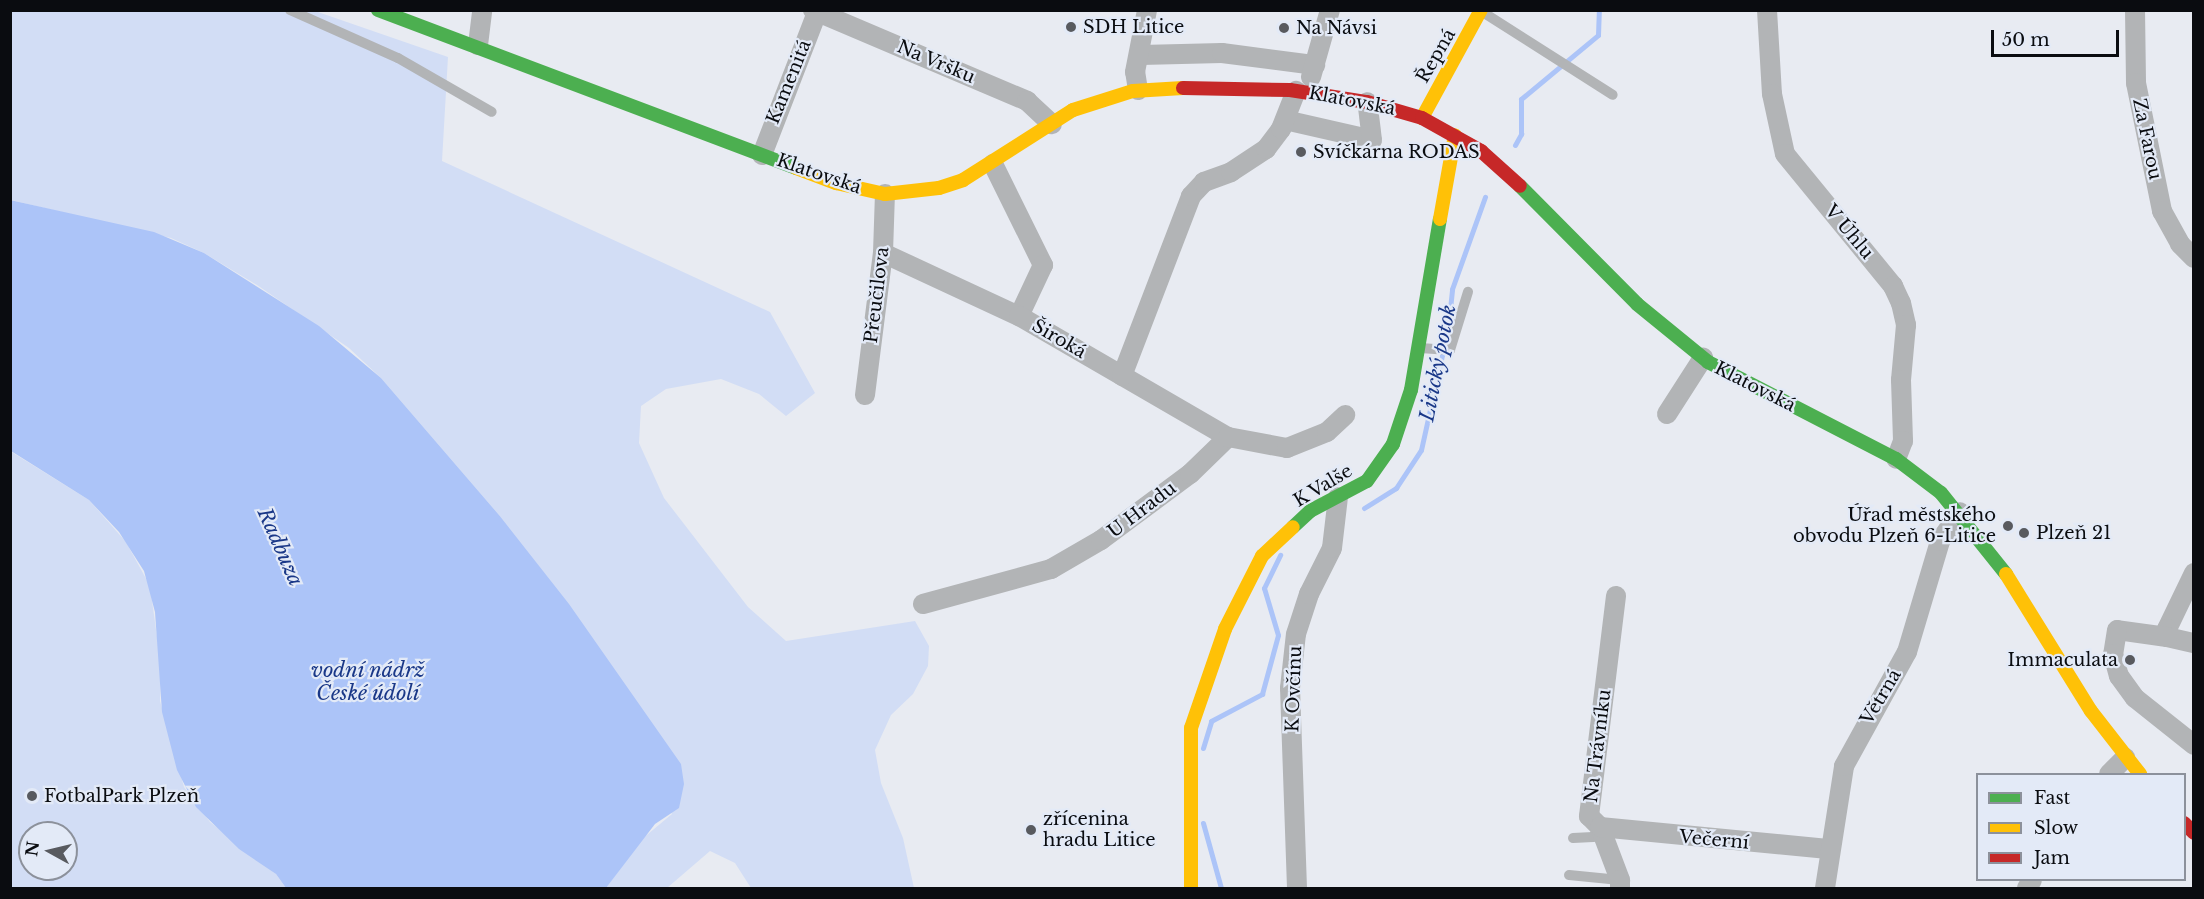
<!DOCTYPE html>
<html>
<head>
<meta charset="utf-8">
<style>
	body { margin:0 }
	#map { position:relative; width:2204px; height:899px; overflow:hidden; background:#e8ebf2; font-family:"Libre Baskerville",serif }
	div>[style] { position:absolute }
	[style*='--x'] { left:calc(var(--x)*1px); top:calc(var(--y)*1px); width:calc(var(--w)*1px); rotate:calc(var(--a)*1deg) }
	.green>* { inset:0; background:#d2ddf5 }
	.water>* { inset:0; background:#acc4f8 }
	.stream>* { height:5px; margin:-2.5px; padding:0 2.5px; transform-origin:2.5px; border-radius:2.5px; background:#acc4f8 }
	.lane>* { height:10px; margin:-5px; padding:0 5px; transform-origin:5px; border-radius:5px; background:#b2b4b6 }
	.street>* { height:20px; margin:-10px; padding:0 10px; transform-origin:10px; border-radius:10px; background:#b2b4b6 }
	.fast>* { height:14px; margin:-7px; padding:0 7px; transform-origin:7px; border-radius:7px; background:#4caf50 }
	.slow>* { height:14px; margin:-7px; padding:0 7px; transform-origin:7px; border-radius:7px; background:#ffc107 }
	.jam>* { height:14px; margin:-7px; padding:0 7px; transform-origin:7px; border-radius:7px; background:#c62828 }
	.dots>* { width:16px; height:16px; translate:-50% -50%; box-sizing:border-box; border:3px solid #e3eaf7; border-radius:50% }
	span { translate:-50% -50%; white-space:nowrap; text-align:center; line-height:1.15; -webkit-text-stroke:4.5px #e3eaf7; paint-order:stroke }
	.poi-label { font-size:18px; color:#0a0c10 }
	.left { translate:0 -50%; text-align:left }
	.right { translate:-100% -50%; text-align:right }
	.street-label { font-size:18px; color:#0a0c10 }
	.water-label { font-size:20px; color:#1a3888; font-style:italic }
	.frame { position:absolute; inset:0; border:12px solid #0a0c10; pointer-events:none }
	.legend { position:absolute; left:1976px; top:773px; width:210px; height:108px; box-sizing:border-box; background:#e3eaf7; border:2px solid #8c919b; margin:0; padding:8px 10px; list-style:none; font-size:18px; color:#0a0c10 }
	.legend li { display:flex; align-items:center; gap:12px; height:30px }
	.legend b { width:30px; border:2px solid #8c919b }
	.north { position:absolute; left:18px; top:821px; width:60px; height:60px; box-sizing:border-box; background:#e3eaf7; border:2px solid #8c919b; border-radius:50%; rotate:278deg; font-size:16px; font-weight:700; line-height:24px; text-align:center; color:#0a0c10 }
	.north::after { content:''; display:block; margin:auto; width:21px; height:27px; background:#585a5f; clip-path:polygon(50% 0,100% 100%,50% 72%,0 100%) }
	.scale { position:absolute; left:1991px; top:30px; width:128px; height:27px; box-sizing:border-box; border:3px solid #0a0c10; border-top:0; padding-left:8px; font-size:18px; line-height:21px; white-space:nowrap; color:#0a0c10; -webkit-text-stroke:4px #e3eaf7; paint-order:stroke }
</style>
</head>
<body>
<div id="map">
	<div class="green">
		<div style="clip-path:polygon(11px 11px,315px 11px,448px 57px,442px 161px,770px 312px,815px 393px,786px 416px,759px 394px,721px 379px,666px 389px,641px 406px,639px 443px,664px 498px,748px 607px,786px 641px,915px 621px,929px 646px,928px 666px,913px 694px,891px 715px,875px 750px,881px 783px,903px 838px,914px 888px,751px 888px,735px 863px,710px 851px,667px 888px,606px 888px,642px 839px,672px 814px,499px 515px,381px 378px,349px 348px,257px 285px,204px 253px,171px 238px,11px 200px)"></div>
		<div style="clip-path:polygon(evenodd,10px 451px,89px 500px,126px 542px,150px 586px,161px 666px,160px 701px,184px 787px,210px 822px,276px 874px,286px 888px,11px 888px,10px 451px,30px 833px,66px 833px,66px 869px,30px 869px,30px 833px)"></div>
	</div>
	<div class="water">
		<div style="clip-path:polygon(10px 200px,154px 232px,204px 253px,319px 326px,381px 378px,499px 515px,569px 604px,681px 764px,684px 784px,679px 808px,655px 824px,606px 888px,286px 888px,276px 874px,239px 849px,196px 807px,177px 770px,162px 712px,155px 612px,144px 571px,119px 532px,89px 500px,11px 451px)"></div>
	</div>
	<div class="stream">
		<div style="--x:1515;--y:145;--w:13;--a:-61"></div>
		<div style="--x:1521;--y:134;--w:35;--a:-90"></div>
		<div style="--x:1521;--y:99;--w:100;--a:-39.7"></div>
		<div style="--x:1598;--y:35;--w:25;--a:-88"></div>
		<div style="--x:1364;--y:508;--w:38;--a:-32"></div>
		<div style="--x:1396;--y:488;--w:45;--a:-56.7"></div>
		<div style="--x:1421;--y:450;--w:125;--a:-77.5"></div>
		<div style="--x:1448;--y:328;--w:39;--a:-84"></div>
		<div style="--x:1452;--y:289;--w:98;--a:-70.3"></div>
		<div style="--x:1203;--y:748;--w:28;--a:-73"></div>
		<div style="--x:1211;--y:721;--w:58;--a:-27.9"></div>
		<div style="--x:1262;--y:694;--w:61;--a:-74.8"></div>
		<div style="--x:1278;--y:635;--w:49;--a:-106.6"></div>
		<div style="--x:1264;--y:588;--w:37;--a:-64"></div>
		<div style="--x:1203;--y:823;--w:67;--a:74.5"></div>
	</div>
	<div class="lane">
		<div style="--x:290;--y:10;--w:118;--a:24"></div>
		<div style="--x:398;--y:58;--w:108;--a:29.9"></div>
		<div style="--x:1481;--y:11;--w:156;--a:32.5"></div>
		<div style="--x:1420;--y:348;--w:30;--a:4"></div>
		<div style="--x:1450;--y:350;--w:61;--a:-72.8"></div>
		<div style="--x:1573;--y:838;--w:20;--a:-3"></div>
		<div style="--x:1593;--y:837;--w:12;--a:-55"></div>
		<div style="--x:1569;--y:875;--w:51;--a:5.6"></div>
	</div>
	<div class="street">
		<div style="--x:813;--y:10;--w:233;--a:23"></div>
		<div style="--x:1027;--y:101;--w:34;--a:43"></div>
		<div style="--x:1767;--y:10;--w:84;--a:86.6"></div>
		<div style="--x:1772;--y:94;--w:61;--a:77.8"></div>
		<div style="--x:1785;--y:154;--w:171;--a:50.7"></div>
		<div style="--x:1893;--y:286;--w:19;--a:65"></div>
		<div style="--x:1901;--y:303;--w:23;--a:77"></div>
		<div style="--x:1906;--y:325;--w:55;--a:95.2"></div>
		<div style="--x:1901;--y:380;--w:61;--a:88.1"></div>
		<div style="--x:1903;--y:441;--w:19;--a:111"></div>
		<div style="--x:2135;--y:10;--w:73;--a:89.2"></div>
		<div style="--x:2136;--y:83;--w:131;--a:78.5"></div>
		<div style="--x:2162;--y:211;--w:38;--a:61"></div>
		<div style="--x:2180;--y:244;--w:20;--a:45"></div>
		<div style="--x:478;--y:45;--w:35;--a:-83"></div>
		<div style="--x:1141;--y:55;--w:81;--a:-1.4"></div>
		<div style="--x:1222;--y:53;--w:94;--a:7.4"></div>
		<div style="--x:1311;--y:77;--w:70;--a:-74.2"></div>
		<div style="--x:1138;--y:90;--w:18;--a:-99"></div>
		<div style="--x:1135;--y:72;--w:63;--a:-79"></div>
		<div style="--x:1285;--y:120;--w:89;--a:12.9"></div>
		<div style="--x:1372;--y:140;--w:38;--a:-97"></div>
		<div style="--x:762;--y:155;--w:155;--a:-68.9"></div>
		<div style="--x:993;--y:164;--w:113;--a:63.7"></div>
		<div style="--x:1043;--y:265;--w:56;--a:115.2"></div>
		<div style="--x:883;--y:253;--w:150;--a:24.9"></div>
		<div style="--x:1019;--y:316;--w:241;--a:30.1"></div>
		<div style="--x:1122;--y:376;--w:193;--a:-69"></div>
		<div style="--x:1191;--y:196;--w:19;--a:-47"></div>
		<div style="--x:1204;--y:182;--w:29;--a:-20"></div>
		<div style="--x:1231;--y:172;--w:42;--a:-33.3"></div>
		<div style="--x:1266;--y:149;--w:25;--a:-53"></div>
		<div style="--x:1281;--y:129;--w:41;--a:-68.5"></div>
		<div style="--x:865;--y:395;--w:143;--a:-82.8"></div>
		<div style="--x:883;--y:253;--w:59;--a:-88.1"></div>
		<div style="--x:1667;--y:414;--w:67;--a:-57.3"></div>
		<div style="--x:2194;--y:573;--w:62;--a:115.7"></div>
		<div style="--x:2167;--y:629;--w:8;--a:90"></div>
		<div style="--x:2167;--y:637;--w:28;--a:13"></div>
		<div style="--x:1616;--y:596;--w:222;--a:97"></div>
		<div style="--x:1589;--y:816;--w:16;--a:45"></div>
		<div style="--x:1600;--y:827;--w:57;--a:69.3"></div>
		<div style="--x:1620;--y:880;--w:8;--a:90"></div>
		<div style="--x:923;--y:604;--w:133;--a:-15.3"></div>
		<div style="--x:1051;--y:569;--w:58;--a:-30.1"></div>
		<div style="--x:1101;--y:540;--w:111;--a:-36.6"></div>
		<div style="--x:1190;--y:474;--w:53;--a:-44.2"></div>
		<div style="--x:1228;--y:437;--w:60;--a:10.6"></div>
		<div style="--x:1287;--y:448;--w:43;--a:-21.8"></div>
		<div style="--x:1327;--y:432;--w:25;--a:-43"></div>
		<div style="--x:2167;--y:637;--w:50;--a:-172"></div>
		<div style="--x:2117;--y:630;--w:24;--a:99"></div>
		<div style="--x:2113;--y:654;--w:23;--a:75"></div>
		<div style="--x:2119;--y:676;--w:27;--a:54"></div>
		<div style="--x:2135;--y:698;--w:75;--a:38.5"></div>
		<div style="--x:2109;--y:774;--w:23;--a:-45"></div>
		<div style="--x:1600;--y:827;--w:229;--a:5.5"></div>
		<div style="--x:1297;--y:888;--w:200;--a:-92"></div>
		<div style="--x:1290;--y:688;--w:54;--a:-83.7"></div>
		<div style="--x:1296;--y:634;--w:42;--a:-72"></div>
		<div style="--x:1309;--y:594;--w:51;--a:-63.4"></div>
		<div style="--x:1332;--y:548;--w:51;--a:-83.3"></div>
		<div style="--x:1825;--y:888;--w:123;--a:-81.1"></div>
		<div style="--x:1844;--y:766;--w:130;--a:-61.1"></div>
		<div style="--x:1907;--y:652;--w:116;--a:-73.4"></div>
		<div style="--x:1940;--y:541;--w:35;--a:-55"></div>
		<div style="--x:2027;--y:888;--w:9;--a:-58"></div>
	</div>
	<div class="fast">
		<div style="--x:378;--y:10;--w:447;--a:20.7"></div>
		<div style="--x:1520;--y:186;--w:166;--a:45.2"></div>
		<div style="--x:1637;--y:304;--w:92;--a:39.2"></div>
		<div style="--x:1708;--y:362;--w:212;--a:27.3"></div>
		<div style="--x:1896;--y:459;--w:56;--a:37.1"></div>
		<div style="--x:1941;--y:493;--w:104;--a:51.3"></div>
		<div style="--x:1293;--y:527;--w:23;--a:-43"></div>
		<div style="--x:1310;--y:511;--w:64;--a:-27.8"></div>
		<div style="--x:1367;--y:481;--w:45;--a:-54.9"></div>
		<div style="--x:1393;--y:444;--w:57;--a:-71.6"></div>
		<div style="--x:1411;--y:390;--w:173;--a:-80.4"></div>
	</div>
	<div class="slow">
		<div style="--x:1422;--y:118;--w:123;--a:-61.4"></div>
		<div style="--x:796;--y:168;--w:43;--a:20.6"></div>
		<div style="--x:836;--y:183;--w:50;--a:12.7"></div>
		<div style="--x:885;--y:194;--w:54;--a:-6.3"></div>
		<div style="--x:939;--y:188;--w:25;--a:-18"></div>
		<div style="--x:963;--y:180;--w:130;--a:-32.5"></div>
		<div style="--x:1073;--y:110;--w:63;--a:-17.6"></div>
		<div style="--x:1133;--y:91;--w:50;--a:-3.4"></div>
		<div style="--x:1440;--y:219;--w:85;--a:-79.9"></div>
		<div style="--x:2006;--y:574;--w:161;--a:58.2"></div>
		<div style="--x:2091;--y:711;--w:80;--a:52.1"></div>
		<div style="--x:1191;--y:888;--w:160;--a:-90"></div>
		<div style="--x:1191;--y:728;--w:105;--a:-71"></div>
		<div style="--x:1225;--y:629;--w:82;--a:-63.1"></div>
		<div style="--x:1262;--y:556;--w:42;--a:-43.1"></div>
	</div>
	<div class="jam">
		<div style="--x:1183;--y:88;--w:107;--a:1.1"></div>
		<div style="--x:1290;--y:90;--w:78;--a:8.9"></div>
		<div style="--x:1367;--y:102;--w:57;--a:16.2"></div>
		<div style="--x:1422;--y:118;--w:68;--a:29.2"></div>
		<div style="--x:1481;--y:151;--w:52;--a:41.9"></div>
		<div style="--x:2184;--y:823;--w:14;--a:45"></div>
	</div>
	<div class="dots">
		<div style="left:1071px;top:27px;background:#585a5f"></div>
		<div style="left:1284px;top:28px;background:#585a5f"></div>
		<div style="left:1301px;top:152px;background:#585a5f"></div>
		<div style="left:2008px;top:526px;background:#585a5f"></div>
		<div style="left:2024px;top:533px;background:#585a5f"></div>
		<div style="left:2130px;top:660px;background:#585a5f"></div>
		<div style="left:32px;top:796px;background:#585a5f"></div>
		<div style="left:1031px;top:830px;background:#585a5f"></div>
	</div>
	<div class="poi-label">
		<span class="left" style="left:1083px;top:27px">SDH Litice</span>
		<span class="left" style="left:1296px;top:28px">Na Návsi</span>
		<span class="left" style="left:1313px;top:152px">Svíčkárna RODAS</span>
		<span class="right" style="left:1996px;top:526px">Úřad městského<br>obvodu Plzeň 6-Litice</span>
		<span class="left" style="left:2036px;top:533px">Plzeň 21</span>
		<span class="right" style="left:2118px;top:660px">Immaculata</span>
		<span class="left" style="left:44px;top:796px">FotbalPark Plzeň</span>
		<span class="left" style="left:1043px;top:830px">zřícenina<br>hradu Litice</span>
	</div>
	<div class="street-label">
		<span style="left:1436px;top:56px;rotate:-60deg">Řepná</span>
		<span style="left:936px;top:62px;rotate:23deg">Na Vršku</span>
		<span style="left:789px;top:82px;rotate:-68deg">Kamenitá</span>
		<span style="left:1352px;top:101px;rotate:11deg">Klatovská</span>
		<span style="left:2147px;top:139px;rotate:78deg">Za Farou</span>
		<span style="left:819px;top:174px;rotate:19deg">Klatovská</span>
		<span style="left:1849px;top:232px;rotate:50deg">V Úhlu</span>
		<span style="left:877px;top:295px;rotate:-83deg">Přeučilova</span>
		<span style="left:1059px;top:339px;rotate:30deg">Široká</span>
		<span style="left:1755px;top:387px;rotate:27deg">Klatovská</span>
		<span style="left:1323px;top:486px;rotate:-31deg">K Valše</span>
		<span style="left:1142px;top:510px;rotate:-37deg">U Hradu</span>
		<span style="left:1294px;top:689px;rotate:-88deg">K Ovčínu</span>
		<span style="left:1881px;top:697px;rotate:-59deg">Větrná</span>
		<span style="left:1598px;top:746px;rotate:-83deg">Na Trávníku</span>
		<span style="left:1714px;top:840px;rotate:5deg">Večerní</span>
	</div>
	<div class="water-label">
		<span style="left:1438px;top:363px;rotate:-79deg">Litický potok</span>
		<span style="left:280px;top:547px;rotate:66deg">Radbuza</span>
		<span style="left:368px;top:682px">vodní nádrž<br>České údolí</span>
	</div>
	<div class="frame"></div>
	<ul class="legend">
	<li><b style="height:8px;background:#4caf50"></b>Fast</li>
	<li><b style="height:8px;background:#ffc107"></b>Slow</li>
	<li><b style="height:8px;background:#c62828"></b>Jam</li>
	</ul>
	<div class="north">N</div>
	<div class="scale">50 m</div>
</div>
</body>
</html>
